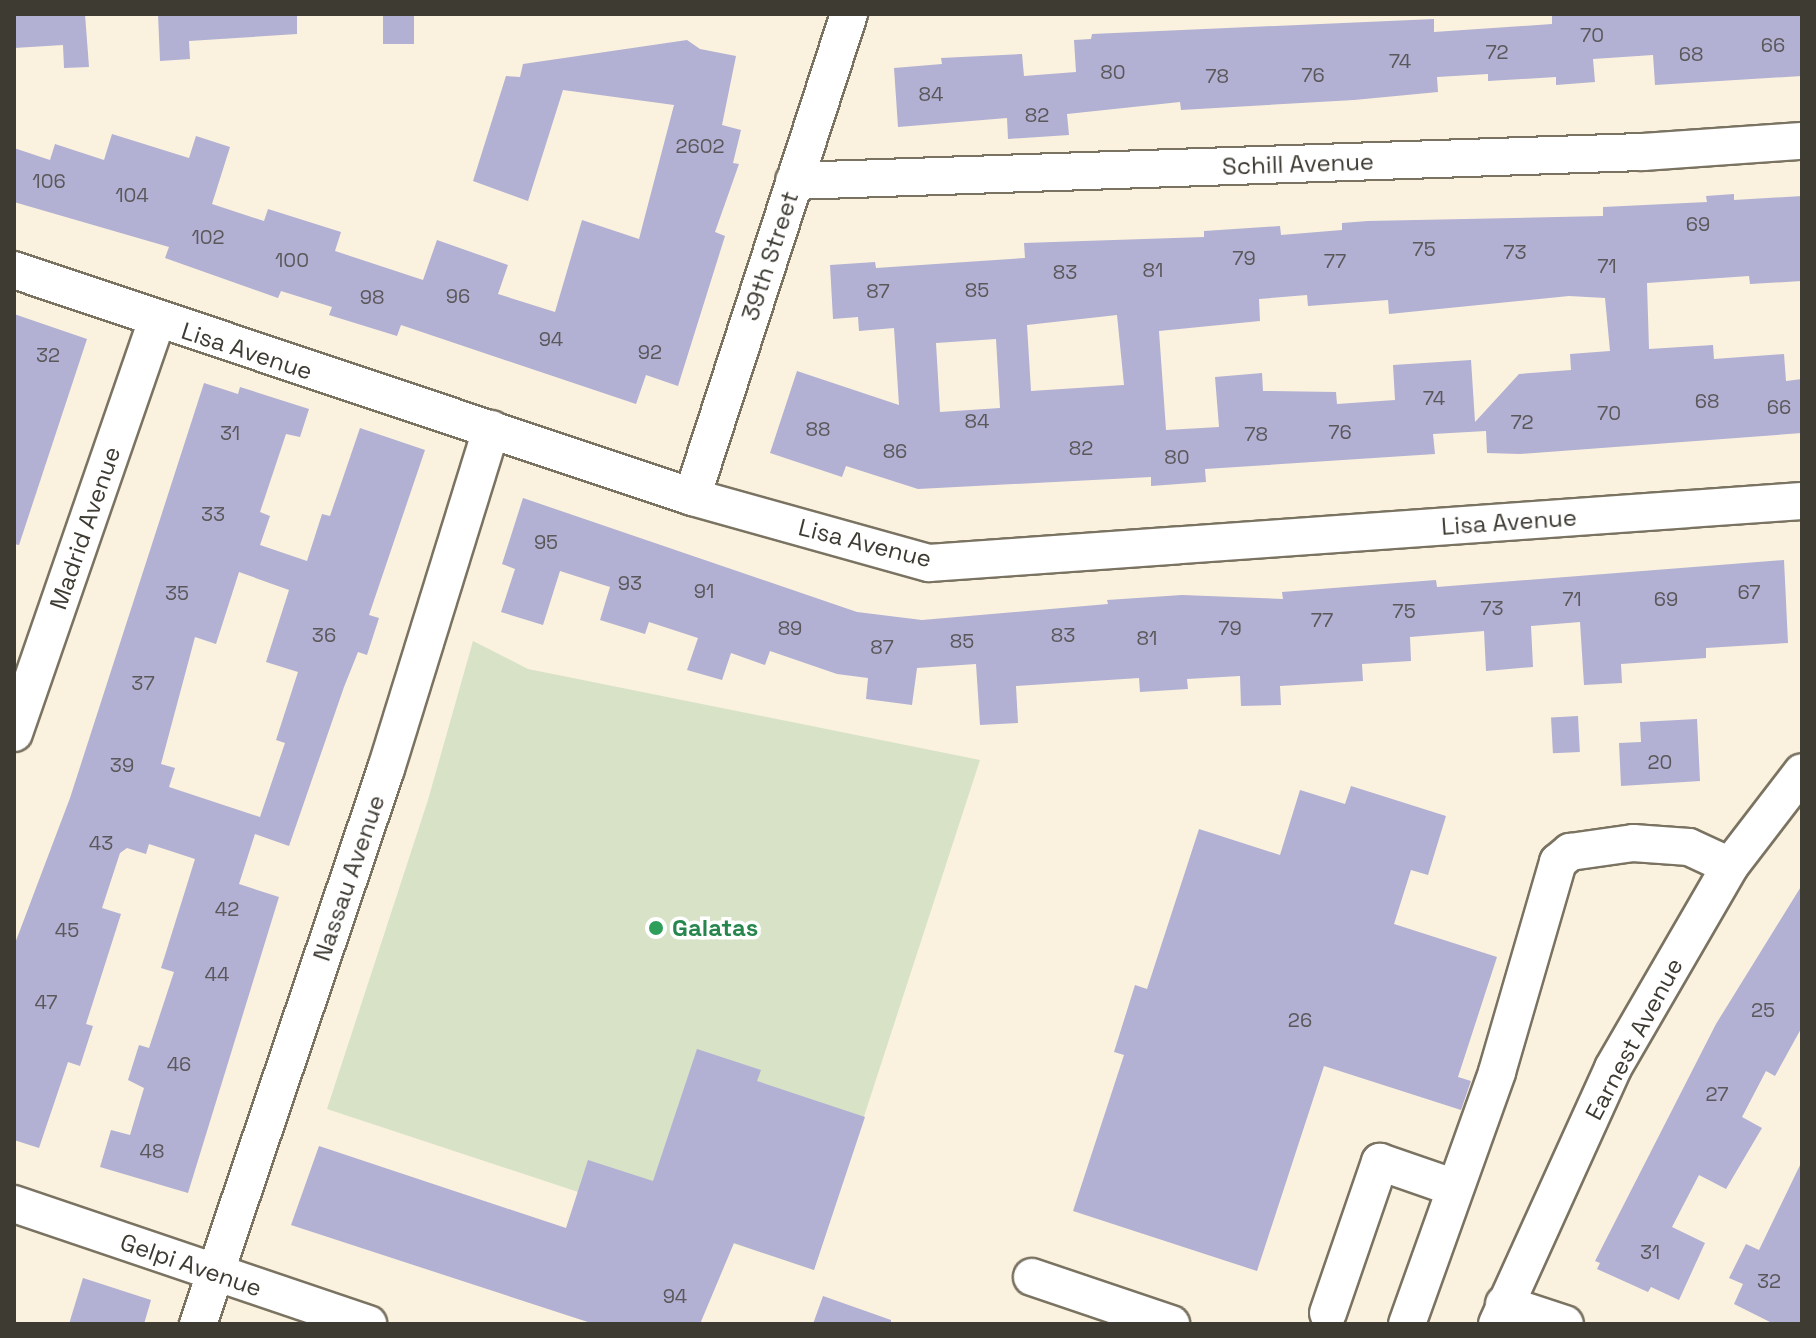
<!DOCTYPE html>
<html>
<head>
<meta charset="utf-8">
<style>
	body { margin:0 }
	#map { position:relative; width:1816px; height:1338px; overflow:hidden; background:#faf2de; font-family:"Space Grotesk",sans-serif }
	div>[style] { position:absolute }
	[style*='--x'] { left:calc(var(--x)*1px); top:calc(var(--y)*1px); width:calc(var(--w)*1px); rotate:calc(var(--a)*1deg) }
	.green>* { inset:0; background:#d7e2c7 }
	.building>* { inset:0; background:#b2b0d3; transform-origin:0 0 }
	.roads { filter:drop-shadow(2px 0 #7b7362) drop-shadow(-2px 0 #7b7362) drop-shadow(0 2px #7b7362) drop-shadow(0 -2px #7b7362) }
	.minor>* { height:36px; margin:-18px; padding:0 18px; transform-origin:18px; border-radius:18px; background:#fff }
	.dots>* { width:22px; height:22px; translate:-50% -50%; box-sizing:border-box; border:4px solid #fff; border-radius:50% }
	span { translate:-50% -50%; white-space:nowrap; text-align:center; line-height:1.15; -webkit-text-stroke:7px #fff; paint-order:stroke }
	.number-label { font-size:20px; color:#5b585b }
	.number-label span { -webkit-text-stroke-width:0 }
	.street-label { font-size:24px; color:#3e3b33 }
	.leisure-label { font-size:24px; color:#27864d; font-weight:700 }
	.left { translate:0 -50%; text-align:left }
	.frame { position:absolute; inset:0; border:16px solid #3e3b33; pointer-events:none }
</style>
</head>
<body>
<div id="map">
	<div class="green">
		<div style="clip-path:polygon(473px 641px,528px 669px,980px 760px,814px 1270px,327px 1109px,428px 800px)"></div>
	</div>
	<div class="building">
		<div style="clip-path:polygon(14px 14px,85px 14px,89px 67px,64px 68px,63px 45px,14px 48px)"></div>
		<div style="clip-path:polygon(158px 14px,297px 14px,297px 34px,189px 41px,190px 59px,160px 61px)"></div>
		<div style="left:383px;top:14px;width:31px;height:30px"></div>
		<div style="clip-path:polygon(1552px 14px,1802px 14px,1802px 76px,1655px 85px,1653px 55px,1593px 59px,1595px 82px,1556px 85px,1556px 77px,1488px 81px,1488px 74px,1437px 77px,1438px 92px,1354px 100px,1181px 110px,1180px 102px,1067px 114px,1069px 135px,1008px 139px,1007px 118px,898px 127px,894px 68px,942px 64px,941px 58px,1022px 54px,1024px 76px,1076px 72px,1074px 40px,1091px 39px,1092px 34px,1434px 19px,1434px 32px,1552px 24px)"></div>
		<div style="clip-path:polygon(687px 40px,700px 49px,736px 56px,722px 125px,741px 130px,733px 163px,739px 164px,715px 232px,725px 236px,678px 386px,646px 375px,636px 404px,401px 325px,397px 336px,329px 315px,332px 307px,281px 291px,278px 298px,165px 258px,169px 247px,14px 202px,14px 148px,50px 160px,55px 144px,104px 160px,112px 134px,189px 158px,196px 136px,230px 147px,212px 204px,264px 221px,268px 209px,341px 232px,335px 251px,423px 280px,437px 240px,508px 265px,498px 294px,555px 312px,582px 220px,639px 239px,674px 105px,563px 90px,528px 201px,473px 181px,506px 76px,520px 77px,523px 64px)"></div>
		<div style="clip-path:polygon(evenodd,1734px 194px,1734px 200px,1802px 196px,1802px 281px,1750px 284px,1749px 276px,1647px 283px,1649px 349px,1713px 345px,1714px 359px,1784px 354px,1786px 381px,1802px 379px,1802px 433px,1520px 454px,1487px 453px,1486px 431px,1433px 434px,1435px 454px,1205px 469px,1206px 482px,1151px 486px,1151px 477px,918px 489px,846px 466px,842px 477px,770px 453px,797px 371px,899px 405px,894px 328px,859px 331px,858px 317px,833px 319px,830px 265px,875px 262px,876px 268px,1025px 258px,1024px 243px,1204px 237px,1204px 231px,1280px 226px,1281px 235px,1342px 230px,1342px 223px,1368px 221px,1603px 216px,1603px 207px,1707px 202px,1706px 196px,1734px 194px,1307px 295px,1308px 306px,1388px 300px,1389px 314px,1569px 296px,1605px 298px,1610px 351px,1570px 354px,1571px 370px,1519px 374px,1475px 422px,1471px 360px,1393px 365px,1395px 400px,1337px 404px,1336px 392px,1263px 391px,1262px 373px,1215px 377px,1219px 427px,1166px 430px,1159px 331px,1260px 321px,1259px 299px,1307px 295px,1734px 194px,1117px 315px,1124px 385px,1031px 391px,1027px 325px,1117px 315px,1734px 194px,996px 339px,1000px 408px,940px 412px,936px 343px,996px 339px)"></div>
		<div style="clip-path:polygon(14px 314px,87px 339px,19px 545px,14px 544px)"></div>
		<div style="clip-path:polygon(evenodd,204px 383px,238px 394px,240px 387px,309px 409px,300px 437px,286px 434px,260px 512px,270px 516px,260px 545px,307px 561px,322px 514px,330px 516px,360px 428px,425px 450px,369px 615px,379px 618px,367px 655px,358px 652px,344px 687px,289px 846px,255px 834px,239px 884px,279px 897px,188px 1193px,100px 1167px,111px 1130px,130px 1135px,144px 1088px,128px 1080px,139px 1045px,149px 1048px,174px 972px,161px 968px,195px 859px,149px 844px,146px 854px,127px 848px,120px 853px,102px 908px,121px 914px,86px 1024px,93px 1026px,80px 1066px,68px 1062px,39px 1148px,14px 1140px,14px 946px,70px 798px,204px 383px,239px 572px,289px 590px,266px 662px,298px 672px,276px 740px,285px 743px,260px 817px,169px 787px,175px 768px,161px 764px,195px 637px,216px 644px,239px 572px)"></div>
		<div style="clip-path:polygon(523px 498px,857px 612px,922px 620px,1108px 604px,1107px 600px,1182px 595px,1283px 599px,1282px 592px,1397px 583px,1436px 580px,1437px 587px,1784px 560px,1788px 643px,1706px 648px,1706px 658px,1621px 664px,1622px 683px,1584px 685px,1580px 622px,1531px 626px,1533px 667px,1486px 671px,1484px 631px,1410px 637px,1411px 661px,1362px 664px,1363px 681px,1280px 686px,1281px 705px,1241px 706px,1240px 676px,1187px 679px,1188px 689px,1140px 692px,1139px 678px,1016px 686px,1018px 723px,980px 725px,976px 664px,917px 668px,912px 705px,866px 699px,868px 678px,837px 674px,770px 651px,765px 665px,731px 653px,722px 680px,687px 670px,698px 638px,649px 622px,645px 634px,600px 620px,610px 587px,560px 571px,543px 625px,501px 612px,515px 569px,502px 564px)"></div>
		<div style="left:1578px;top:716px;width:36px;height:27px;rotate:87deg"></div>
		<div style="clip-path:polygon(1697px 719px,1700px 781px,1621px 786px,1619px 743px,1641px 742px,1640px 722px)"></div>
		<div style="clip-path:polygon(1351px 786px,1446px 816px,1428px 875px,1411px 870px,1394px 924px,1497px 957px,1458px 1077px,1471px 1081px,1461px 1110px,1324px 1066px,1257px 1271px,1073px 1211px,1124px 1055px,1114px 1052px,1135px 985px,1147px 989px,1199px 829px,1280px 855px,1300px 790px,1345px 804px)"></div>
		<div style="clip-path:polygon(1802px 885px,1802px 1027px,1775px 1076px,1766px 1071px,1742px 1117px,1762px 1128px,1726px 1189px,1699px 1175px,1672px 1227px,1705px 1243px,1679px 1300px,1651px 1287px,1648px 1292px,1597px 1269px,1600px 1263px,1595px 1261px,1716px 1024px)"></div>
		<div style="clip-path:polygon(697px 1049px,761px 1070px,757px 1081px,865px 1117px,814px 1270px,734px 1243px,700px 1324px,594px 1324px,291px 1225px,319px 1146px,566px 1228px,588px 1160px,653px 1181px)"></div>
		<div style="clip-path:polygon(1802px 1161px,1802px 1324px,1774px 1324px,1734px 1304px,1743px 1284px,1729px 1278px,1746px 1244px,1759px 1250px)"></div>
		<div style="clip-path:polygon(83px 1278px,151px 1300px,144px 1324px,69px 1324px)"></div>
		<div style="clip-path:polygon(823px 1296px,891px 1320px,891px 1324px,813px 1324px)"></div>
	</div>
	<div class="roads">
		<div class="minor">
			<div style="--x:794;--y:181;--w:849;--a:-1.96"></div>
			<div style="--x:1643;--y:152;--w:159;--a:-4"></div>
			<div style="--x:14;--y:270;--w:715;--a:18.51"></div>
			<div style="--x:692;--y:497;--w:246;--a:15.6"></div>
			<div style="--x:929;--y:563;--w:875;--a:-4.06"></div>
			<div style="--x:692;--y:497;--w:508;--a:-71.99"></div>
			<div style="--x:14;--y:733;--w:435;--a:-70.9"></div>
			<div style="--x:14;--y:1204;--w:374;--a:18.7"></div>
			<div style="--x:1032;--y:1277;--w:147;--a:18.7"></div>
			<div style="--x:1504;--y:1304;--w:64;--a:18.2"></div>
			<div style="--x:1328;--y:1313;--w:160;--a:-71"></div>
			<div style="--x:1380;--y:1162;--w:76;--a:19.1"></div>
			<div style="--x:198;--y:1324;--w:586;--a:-71.29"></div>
			<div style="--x:386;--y:769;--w:356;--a:-72.8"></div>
			<div style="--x:1407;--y:1324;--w:268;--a:-70.3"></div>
			<div style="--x:1497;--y:1072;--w:219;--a:-73.8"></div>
			<div style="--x:1558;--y:862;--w:16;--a:-40"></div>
			<div style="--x:1570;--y:852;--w:64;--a:-8.1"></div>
			<div style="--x:1633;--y:843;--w:56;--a:4.1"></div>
			<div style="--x:1689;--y:847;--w:45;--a:24.9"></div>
			<div style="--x:1497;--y:1324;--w:281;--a:-65.6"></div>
			<div style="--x:1613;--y:1068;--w:233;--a:-59.9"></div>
			<div style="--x:1730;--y:866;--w:118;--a:-52.5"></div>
		</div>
	</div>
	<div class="dots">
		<div style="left:656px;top:928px;background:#2e9e5b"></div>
	</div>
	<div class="number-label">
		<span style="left:1592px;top:35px">70</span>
		<span style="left:1773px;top:45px">66</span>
		<span style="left:1497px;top:52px">72</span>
		<span style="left:1691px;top:54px">68</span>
		<span style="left:1400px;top:61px">74</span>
		<span style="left:1113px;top:72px">80</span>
		<span style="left:1313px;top:75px">76</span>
		<span style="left:1217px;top:76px">78</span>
		<span style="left:931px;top:94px">84</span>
		<span style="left:1037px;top:115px">82</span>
		<span style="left:700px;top:146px">2602</span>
		<span style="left:49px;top:181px">106</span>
		<span style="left:132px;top:195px">104</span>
		<span style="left:1698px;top:224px">69</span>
		<span style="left:208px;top:237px">102</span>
		<span style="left:1424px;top:249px">75</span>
		<span style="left:1515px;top:252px">73</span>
		<span style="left:1244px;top:258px">79</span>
		<span style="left:292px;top:260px">100</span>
		<span style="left:1335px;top:261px">77</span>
		<span style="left:1607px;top:266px">71</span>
		<span style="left:1153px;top:270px">81</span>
		<span style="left:1065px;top:272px">83</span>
		<span style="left:977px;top:290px">85</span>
		<span style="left:878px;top:291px">87</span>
		<span style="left:458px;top:296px">96</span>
		<span style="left:372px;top:297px">98</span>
		<span style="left:551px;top:339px">94</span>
		<span style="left:650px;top:352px">92</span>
		<span style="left:48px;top:355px">32</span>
		<span style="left:1434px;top:398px">74</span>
		<span style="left:1707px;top:401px">68</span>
		<span style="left:1779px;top:407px">66</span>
		<span style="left:1609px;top:413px">70</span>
		<span style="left:977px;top:421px">84</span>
		<span style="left:1522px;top:422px">72</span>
		<span style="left:818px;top:429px">88</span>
		<span style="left:1340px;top:432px">76</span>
		<span style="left:230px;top:433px">31</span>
		<span style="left:1256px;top:434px">78</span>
		<span style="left:1081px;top:448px">82</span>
		<span style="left:895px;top:451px">86</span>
		<span style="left:1177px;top:457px">80</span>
		<span style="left:213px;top:514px">33</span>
		<span style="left:546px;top:542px">95</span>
		<span style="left:630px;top:583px">93</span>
		<span style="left:704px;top:591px">91</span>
		<span style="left:1749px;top:592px">67</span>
		<span style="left:177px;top:593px">35</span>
		<span style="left:1572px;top:599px">71</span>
		<span style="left:1666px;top:599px">69</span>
		<span style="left:1492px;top:608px">73</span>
		<span style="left:1404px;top:611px">75</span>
		<span style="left:1322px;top:620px">77</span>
		<span style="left:790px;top:628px">89</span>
		<span style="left:1230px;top:628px">79</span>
		<span style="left:324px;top:635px">36</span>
		<span style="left:1063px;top:635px">83</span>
		<span style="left:1147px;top:638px">81</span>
		<span style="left:962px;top:641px">85</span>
		<span style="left:882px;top:647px">87</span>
		<span style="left:143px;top:683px">37</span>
		<span style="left:1660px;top:762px">20</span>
		<span style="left:122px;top:765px">39</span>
		<span style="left:101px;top:843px">43</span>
		<span style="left:227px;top:909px">42</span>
		<span style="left:67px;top:930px">45</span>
		<span style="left:217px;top:974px">44</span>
		<span style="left:46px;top:1002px">47</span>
		<span style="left:1763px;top:1010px">25</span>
		<span style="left:1300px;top:1020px">26</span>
		<span style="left:179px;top:1064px">46</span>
		<span style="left:1717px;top:1094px">27</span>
		<span style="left:152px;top:1151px">48</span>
		<span style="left:1650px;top:1252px">31</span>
		<span style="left:1769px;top:1281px">32</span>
		<span style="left:675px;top:1296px">94</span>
	</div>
	<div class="street-label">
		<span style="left:1298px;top:164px;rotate:-2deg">Schill Avenue</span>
		<span style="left:770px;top:256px;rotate:-72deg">39th Street</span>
		<span style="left:247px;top:351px;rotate:18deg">Lisa Avenue</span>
		<span style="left:1509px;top:522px;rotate:-4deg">Lisa Avenue</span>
		<span style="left:85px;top:528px;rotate:-71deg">Madrid Avenue</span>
		<span style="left:865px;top:543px;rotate:14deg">Lisa Avenue</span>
		<span style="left:349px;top:878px;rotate:-71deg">Nassau Avenue</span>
		<span style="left:1634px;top:1039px;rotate:-62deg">Earnest Avenue</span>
		<span style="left:191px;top:1265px;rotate:19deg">Gelpi Avenue</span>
	</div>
	<div class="leisure-label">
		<span class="left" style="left:672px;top:928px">Galatas</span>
	</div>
	<div class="frame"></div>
</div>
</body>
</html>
